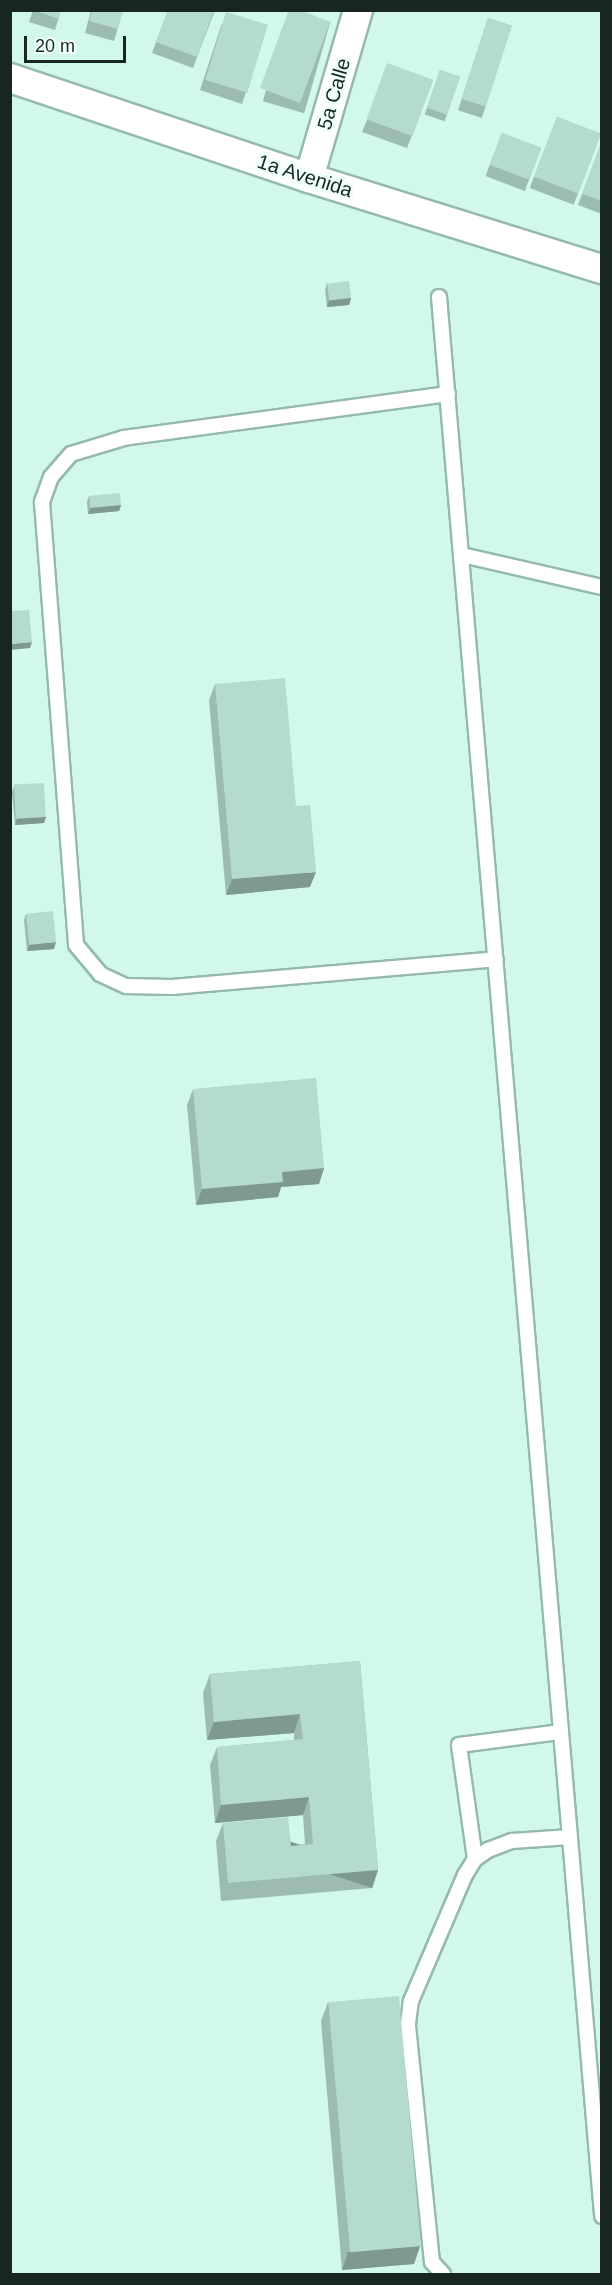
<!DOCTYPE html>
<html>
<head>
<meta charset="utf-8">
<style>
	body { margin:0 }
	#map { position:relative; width:612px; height:2285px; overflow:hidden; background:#d2f7eb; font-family:Helvetica,sans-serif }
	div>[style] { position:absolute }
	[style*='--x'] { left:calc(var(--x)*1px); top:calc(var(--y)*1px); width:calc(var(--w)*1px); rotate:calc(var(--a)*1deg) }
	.roads { filter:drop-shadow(2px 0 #96b9ae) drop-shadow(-2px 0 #96b9ae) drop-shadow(0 2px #96b9ae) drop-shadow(0 -2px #96b9ae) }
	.service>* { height:14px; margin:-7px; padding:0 7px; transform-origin:7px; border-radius:7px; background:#fff }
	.minor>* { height:28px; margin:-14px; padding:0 14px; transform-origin:14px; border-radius:14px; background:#fff }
	.wall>* { inset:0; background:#9cbbb2; transform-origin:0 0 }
	.shaded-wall>* { inset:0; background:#7f9991; transform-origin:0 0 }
	.building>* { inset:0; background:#b5dacf; transform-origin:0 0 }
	span { translate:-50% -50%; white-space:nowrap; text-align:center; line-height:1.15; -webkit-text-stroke:6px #f0fffa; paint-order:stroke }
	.street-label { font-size:20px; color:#172621 }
	.frame { position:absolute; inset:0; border:12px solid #172621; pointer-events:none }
	.scale { position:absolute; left:24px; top:36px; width:102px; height:27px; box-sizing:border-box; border:3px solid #172621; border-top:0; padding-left:8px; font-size:18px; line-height:21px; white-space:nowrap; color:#172621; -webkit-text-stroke:4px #f0fffa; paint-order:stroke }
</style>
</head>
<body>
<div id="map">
	<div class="roads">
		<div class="service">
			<div style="--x:439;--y:297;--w:1926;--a:85.14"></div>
			<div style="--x:448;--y:394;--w:327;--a:172.3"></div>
			<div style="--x:124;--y:438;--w:55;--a:163.2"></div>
			<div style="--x:71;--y:454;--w:30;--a:131"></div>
			<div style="--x:51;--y:477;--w:27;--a:110"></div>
			<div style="--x:42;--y:502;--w:444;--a:85.6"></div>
			<div style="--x:76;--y:945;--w:38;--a:50"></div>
			<div style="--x:100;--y:974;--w:29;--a:25"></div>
			<div style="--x:126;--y:986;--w:46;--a:1.2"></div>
			<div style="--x:172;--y:987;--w:325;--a:-4.9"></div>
			<div style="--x:462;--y:555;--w:144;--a:12.9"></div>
			<div style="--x:475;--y:1859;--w:115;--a:-98"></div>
			<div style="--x:459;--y:1745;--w:103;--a:-7.3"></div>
			<div style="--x:443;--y:2274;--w:16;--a:-133"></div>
			<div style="--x:432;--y:2262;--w:239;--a:-95.8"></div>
			<div style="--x:408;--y:2024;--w:23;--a:-83"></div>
			<div style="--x:411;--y:2001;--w:137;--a:-66.8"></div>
			<div style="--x:465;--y:1875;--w:19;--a:-58"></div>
			<div style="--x:475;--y:1859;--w:16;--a:-35"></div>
			<div style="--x:488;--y:1850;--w:26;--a:-21"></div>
			<div style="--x:512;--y:1841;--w:58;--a:-3.9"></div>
		</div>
		<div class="minor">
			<div style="--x:10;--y:78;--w:315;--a:18.5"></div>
			<div style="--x:309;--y:178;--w:307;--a:17.3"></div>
			<div style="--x:309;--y:178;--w:175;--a:-73.7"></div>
		</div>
	</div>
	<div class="wall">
		<div style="clip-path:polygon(33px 10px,61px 10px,55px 30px,29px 22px)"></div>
		<div style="clip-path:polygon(91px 10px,123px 10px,114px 41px,85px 33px)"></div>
		<div style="clip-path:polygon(168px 10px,215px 10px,193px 68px,152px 53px)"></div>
		<div style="left:289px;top:10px;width:43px;height:95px;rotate:16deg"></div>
		<div style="left:488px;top:18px;width:25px;height:97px;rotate:18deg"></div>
		<div style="clip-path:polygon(222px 23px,246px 92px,242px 104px,200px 90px)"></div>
		<div style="left:440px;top:70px;width:21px;height:47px;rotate:19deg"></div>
		<div style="clip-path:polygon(433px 80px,407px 148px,362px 132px,367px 120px)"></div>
		<div style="left:557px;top:117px;width:47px;height:76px;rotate:21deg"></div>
		<div style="left:502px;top:133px;width:42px;height:46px;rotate:21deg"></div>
		<div style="clip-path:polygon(602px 141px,602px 214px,578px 205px)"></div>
		<div style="clip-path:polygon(327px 283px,351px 298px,349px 305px,327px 307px,325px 290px)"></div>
		<div style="clip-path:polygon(89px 496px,121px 505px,119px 511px,88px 514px,87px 502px)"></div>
		<div style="clip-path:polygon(215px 684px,296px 806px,310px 887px,226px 895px,209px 700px)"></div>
		<div style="clip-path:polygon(14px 786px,46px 817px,44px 823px,15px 825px,12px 792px)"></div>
		<div style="clip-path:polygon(26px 914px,54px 949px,27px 951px,24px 920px)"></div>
		<div style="clip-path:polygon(193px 1089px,324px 1168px,319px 1184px,281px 1187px,278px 1197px,196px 1205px,187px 1105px)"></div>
		<div style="clip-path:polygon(360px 1661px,378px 1870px,372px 1888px,221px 1901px,216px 1841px,223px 1823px,291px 1846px,305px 1844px,303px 1815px,215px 1823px,210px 1765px,217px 1747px,294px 1740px,294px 1733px,207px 1740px,203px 1693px,210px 1674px)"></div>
		<div style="clip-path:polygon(328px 2002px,420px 2246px,414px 2264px,342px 2270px,321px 2021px)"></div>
	</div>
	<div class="shaded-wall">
		<div style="clip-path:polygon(351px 298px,349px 305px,327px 307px,329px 300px)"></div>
		<div style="clip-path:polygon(121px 505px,119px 511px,88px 514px,91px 508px)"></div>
		<div style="clip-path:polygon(32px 642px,30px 648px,10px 650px,10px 644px)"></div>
		<div style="clip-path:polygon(46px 817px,44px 823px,15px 825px,17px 819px)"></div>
		<div style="clip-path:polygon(316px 872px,310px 887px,226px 895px,232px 879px)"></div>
		<div style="clip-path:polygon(56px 942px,54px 949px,27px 951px,29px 945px)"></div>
		<div style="clip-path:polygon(324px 1168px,319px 1184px,281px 1187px,278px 1197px,196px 1205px,202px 1189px,282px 1172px)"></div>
		<div style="clip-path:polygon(300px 1714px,294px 1733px,207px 1740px,214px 1722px)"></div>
		<div style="clip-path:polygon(309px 1797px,303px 1815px,215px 1823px,221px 1805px)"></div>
		<div style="left:378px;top:1870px;width:19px;height:151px;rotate:108deg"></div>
		<div style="clip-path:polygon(420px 2246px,414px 2264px,342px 2270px,348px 2252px)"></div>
	</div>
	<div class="building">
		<div style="clip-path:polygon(33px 10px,61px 10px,59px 19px)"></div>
		<div style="clip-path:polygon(92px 10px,123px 10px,118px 29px,89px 21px)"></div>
		<div style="clip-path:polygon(168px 10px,214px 10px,197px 57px,156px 42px)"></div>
		<div style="clip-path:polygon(289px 10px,300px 10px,330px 22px,300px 103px,260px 88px)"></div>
		<div style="left:226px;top:12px;width:44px;height:71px;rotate:17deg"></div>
		<div style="left:488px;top:18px;width:25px;height:85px;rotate:18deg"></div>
		<div style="left:387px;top:63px;width:49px;height:60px;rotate:20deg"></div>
		<div style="left:440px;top:70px;width:21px;height:40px;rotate:19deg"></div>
		<div style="left:557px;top:117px;width:47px;height:64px;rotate:21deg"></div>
		<div style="left:502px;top:133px;width:42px;height:34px;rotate:21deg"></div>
		<div style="clip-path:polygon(602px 141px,602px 201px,582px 194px)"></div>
		<div style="left:349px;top:281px;width:17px;height:22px;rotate:83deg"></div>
		<div style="left:120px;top:493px;width:12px;height:31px;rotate:85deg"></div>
		<div style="clip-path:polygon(29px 610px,32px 642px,10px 644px,10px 611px)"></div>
		<div style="clip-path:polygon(285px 678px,296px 806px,310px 805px,316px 872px,232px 879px,215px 684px)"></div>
		<div style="left:44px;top:783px;width:34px;height:30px;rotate:87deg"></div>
		<div style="left:53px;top:911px;width:31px;height:27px;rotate:84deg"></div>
		<div style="clip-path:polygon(316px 1078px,324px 1168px,282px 1172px,283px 1182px,202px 1189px,193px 1089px)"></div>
		<div style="clip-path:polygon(360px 1661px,378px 1870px,228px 1883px,223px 1823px,288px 1817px,291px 1846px,313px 1844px,309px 1797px,221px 1805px,217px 1747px,303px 1739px,300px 1714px,214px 1722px,210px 1674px)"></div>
		<div style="left:399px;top:1996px;width:251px;height:71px;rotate:85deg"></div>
	</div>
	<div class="street-label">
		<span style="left:334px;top:94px;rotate:-74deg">5a Calle</span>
		<span style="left:305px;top:176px;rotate:18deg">1a Avenida</span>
	</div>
	<div class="frame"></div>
	<div class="scale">20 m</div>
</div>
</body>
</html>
